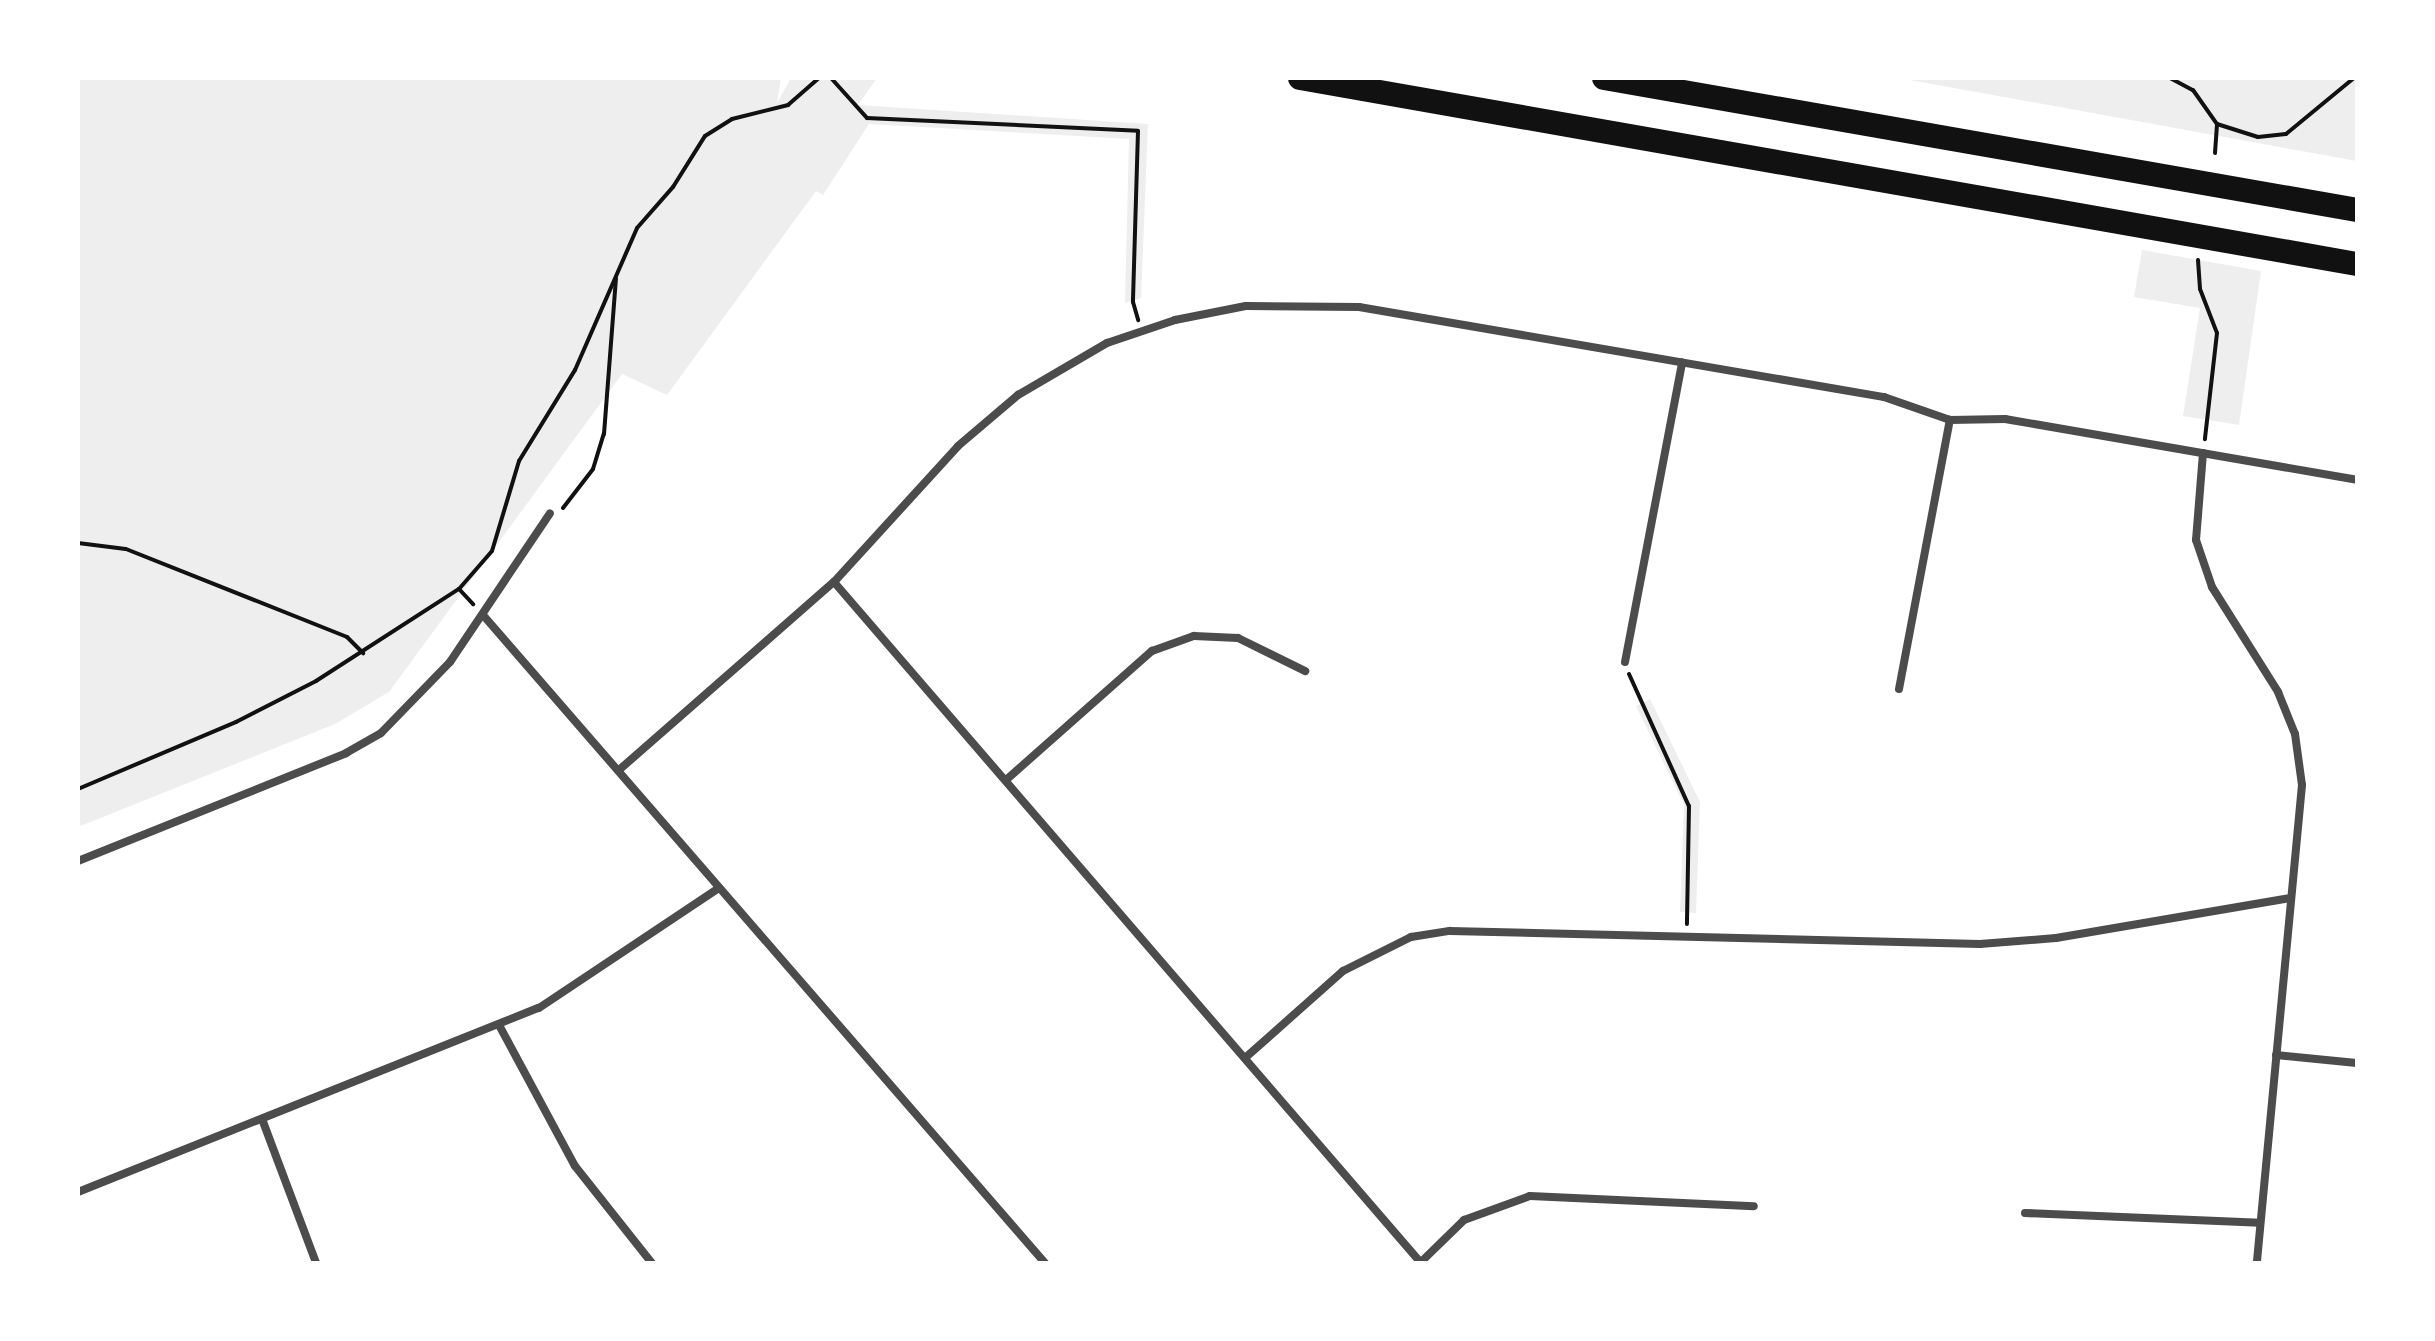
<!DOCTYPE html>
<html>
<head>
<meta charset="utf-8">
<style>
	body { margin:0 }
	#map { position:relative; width:2435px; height:1341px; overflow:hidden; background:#fff; font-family:"Open Sans",sans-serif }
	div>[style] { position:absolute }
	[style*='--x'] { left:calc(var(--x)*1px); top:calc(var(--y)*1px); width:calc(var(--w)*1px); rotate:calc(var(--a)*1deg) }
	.green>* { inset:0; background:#eee }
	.path>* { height:4px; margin:-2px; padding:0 2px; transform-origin:2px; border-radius:2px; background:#111 }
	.minor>* { height:8px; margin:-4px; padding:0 4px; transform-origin:4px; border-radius:4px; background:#4c4c4c }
	.motorway>* { height:24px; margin:-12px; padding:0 12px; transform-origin:12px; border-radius:12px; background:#111 }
	span { translate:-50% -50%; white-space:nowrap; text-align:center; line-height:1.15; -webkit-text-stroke:7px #fff; paint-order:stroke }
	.frame { position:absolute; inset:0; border:80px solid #fff; pointer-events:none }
</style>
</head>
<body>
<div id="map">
	<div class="green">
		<div style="clip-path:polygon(78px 78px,781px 78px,777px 103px,791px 78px,877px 78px,858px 105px,1148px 124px,1141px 298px,1125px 303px,1129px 139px,869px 124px,823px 195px,816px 191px,667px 395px,622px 374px,389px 692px,335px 724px,78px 827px)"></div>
		<div style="clip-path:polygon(1899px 78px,2357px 78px,2357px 161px)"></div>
		<div style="clip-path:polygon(2142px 250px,2261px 271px,2239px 425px,2183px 416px,2200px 308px,2134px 297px)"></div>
		<div style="clip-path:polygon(1650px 699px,1700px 802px,1696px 913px,1680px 912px,1684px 805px,1636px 706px)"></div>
	</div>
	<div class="path">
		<div style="--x:831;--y:78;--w:54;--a:48"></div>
		<div style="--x:867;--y:118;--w:271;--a:2.7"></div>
		<div style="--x:1138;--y:131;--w:171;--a:91.7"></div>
		<div style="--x:1133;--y:302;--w:19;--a:74"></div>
		<div style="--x:2170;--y:78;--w:26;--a:28"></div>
		<div style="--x:2193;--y:90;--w:42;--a:54.8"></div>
		<div style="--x:2217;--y:124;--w:43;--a:17.6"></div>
		<div style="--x:2258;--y:137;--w:28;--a:-6"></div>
		<div style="--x:2286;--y:134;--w:88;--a:-39.5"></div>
		<div style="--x:2215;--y:153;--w:29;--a:-86"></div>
		<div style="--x:2198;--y:260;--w:29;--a:86"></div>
		<div style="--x:2200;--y:289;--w:47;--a:68.9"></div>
		<div style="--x:2217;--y:333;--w:107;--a:96.5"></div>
		<div style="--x:563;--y:508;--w:49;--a:-52.4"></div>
		<div style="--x:593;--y:469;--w:37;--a:-73"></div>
		<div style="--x:604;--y:434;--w:156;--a:-85.6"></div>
		<div style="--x:78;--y:543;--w:48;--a:7.1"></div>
		<div style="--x:126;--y:549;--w:238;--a:21.7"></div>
		<div style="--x:347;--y:637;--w:23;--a:45"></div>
		<div style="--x:459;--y:589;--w:21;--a:47"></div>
		<div style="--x:1629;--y:674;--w:145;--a:65.6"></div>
		<div style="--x:1689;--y:806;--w:118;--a:91"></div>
		<div style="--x:78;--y:789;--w:172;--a:-23"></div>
		<div style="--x:236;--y:722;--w:90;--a:-27.1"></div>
		<div style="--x:316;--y:681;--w:170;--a:-32.8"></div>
		<div style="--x:459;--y:589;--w:50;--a:-49"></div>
		<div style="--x:492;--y:551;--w:94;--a:-73.3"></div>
		<div style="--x:519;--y:461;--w:107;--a:-58.4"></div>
		<div style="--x:575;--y:370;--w:155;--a:-66.4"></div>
		<div style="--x:637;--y:228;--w:55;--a:-48.7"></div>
		<div style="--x:673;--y:187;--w:60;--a:-57.9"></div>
		<div style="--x:705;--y:136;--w:32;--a:-32"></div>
		<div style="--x:732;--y:119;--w:58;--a:-14"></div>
		<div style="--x:788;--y:105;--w:41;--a:-41.1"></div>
	</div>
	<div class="minor">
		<div style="--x:2203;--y:453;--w:87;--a:94.6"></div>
		<div style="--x:2196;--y:540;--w:50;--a:71.2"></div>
		<div style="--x:2212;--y:587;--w:124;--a:57.8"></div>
		<div style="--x:2278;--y:692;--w:45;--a:68"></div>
		<div style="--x:2295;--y:734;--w:51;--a:82.2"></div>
		<div style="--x:2302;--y:785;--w:480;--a:95.4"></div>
		<div style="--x:834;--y:582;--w:899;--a:49.24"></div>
		<div style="--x:483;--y:615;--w:858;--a:49.07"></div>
		<div style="--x:1625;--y:662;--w:305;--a:-79.2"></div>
		<div style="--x:1899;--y:689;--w:274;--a:-79.3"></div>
		<div style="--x:619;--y:770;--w:286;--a:-41.2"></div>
		<div style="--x:834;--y:582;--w:184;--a:-47.6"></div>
		<div style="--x:958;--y:446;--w:79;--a:-40.4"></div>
		<div style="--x:1018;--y:395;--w:103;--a:-30.3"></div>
		<div style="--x:1107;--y:343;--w:72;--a:-18.7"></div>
		<div style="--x:1175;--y:320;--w:72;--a:-11.2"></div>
		<div style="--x:1246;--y:306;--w:113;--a:0.5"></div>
		<div style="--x:1359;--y:307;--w:533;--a:9.73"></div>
		<div style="--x:1884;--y:397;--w:70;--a:19.2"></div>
		<div style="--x:1950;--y:420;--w:55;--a:-1"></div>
		<div style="--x:2005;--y:419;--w:357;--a:9.8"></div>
		<div style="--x:1006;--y:780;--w:195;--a:-41.5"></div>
		<div style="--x:1152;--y:651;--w:45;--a:-19.7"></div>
		<div style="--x:1194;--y:636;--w:44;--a:2.6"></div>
		<div style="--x:1238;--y:638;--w:75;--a:26.2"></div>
		<div style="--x:78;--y:861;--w:289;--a:-21.9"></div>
		<div style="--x:346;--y:753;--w:40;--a:-29.7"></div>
		<div style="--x:381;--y:733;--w:99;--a:-45.8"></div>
		<div style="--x:450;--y:662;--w:179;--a:-56.1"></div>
		<div style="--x:499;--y:1025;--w:160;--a:61.7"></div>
		<div style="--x:575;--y:1166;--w:124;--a:51.6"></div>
		<div style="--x:2276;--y:1055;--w:81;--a:5.6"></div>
		<div style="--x:1245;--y:1058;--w:131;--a:-41.6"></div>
		<div style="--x:1343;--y:971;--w:76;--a:-26.6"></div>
		<div style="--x:1411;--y:937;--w:39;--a:-9"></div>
		<div style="--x:1450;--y:931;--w:530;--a:1.41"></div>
		<div style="--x:1980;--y:944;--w:76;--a:-4.5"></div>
		<div style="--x:2056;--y:938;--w:238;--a:-9.7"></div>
		<div style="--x:262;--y:1119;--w:154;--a:69.4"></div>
		<div style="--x:78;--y:1192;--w:496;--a:-21.8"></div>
		<div style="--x:539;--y:1008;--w:216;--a:-33.7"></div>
		<div style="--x:2025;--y:1213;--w:235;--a:2.4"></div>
		<div style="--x:1421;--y:1262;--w:60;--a:-44.3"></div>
		<div style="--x:1464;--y:1220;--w:70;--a:-20"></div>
		<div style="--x:1530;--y:1196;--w:224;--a:2.6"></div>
	</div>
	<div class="motorway">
		<div style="--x:1300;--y:78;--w:1073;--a:9.98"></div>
		<div style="--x:1604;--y:78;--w:764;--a:9.94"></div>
	</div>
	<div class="frame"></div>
</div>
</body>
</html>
